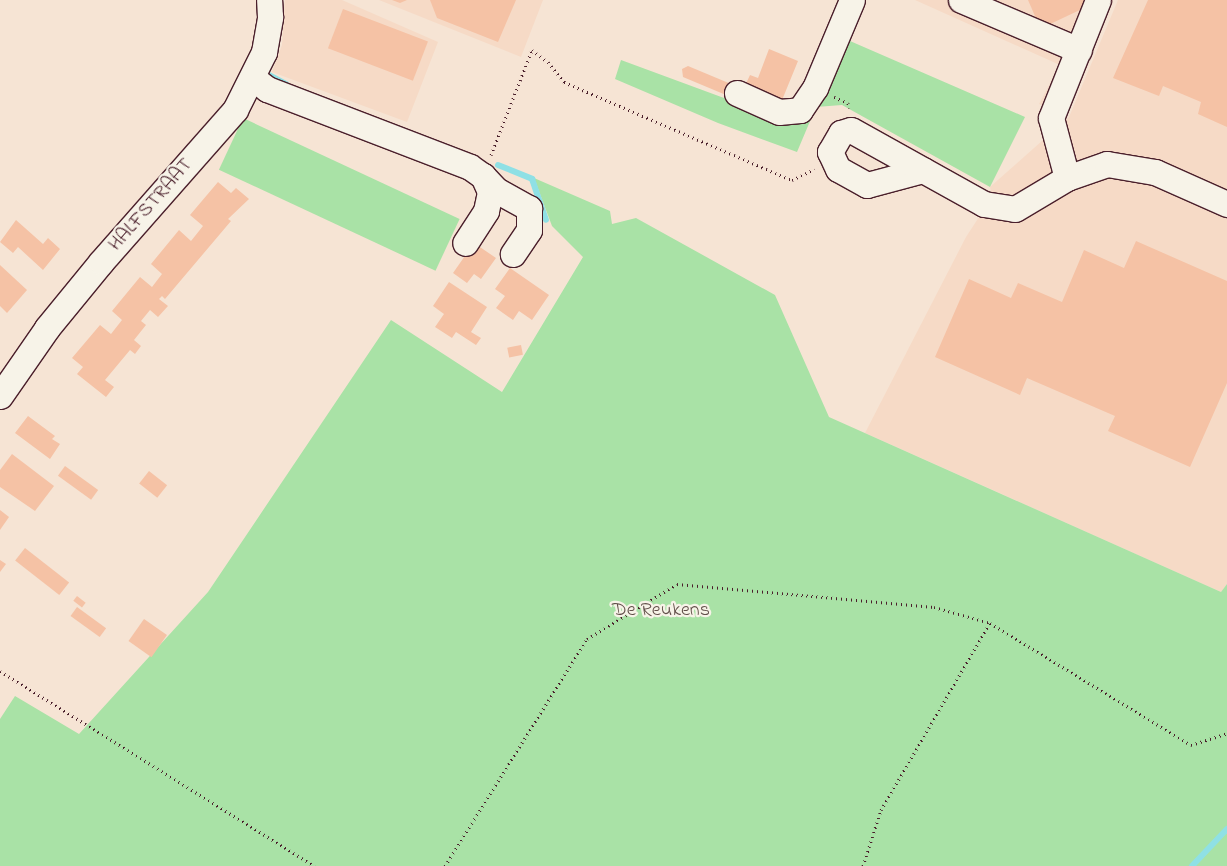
<!DOCTYPE html>
<html>
<head>
<meta charset="utf-8">
<style>
	body { margin:0 }
	#map { position:relative; width:1227px; height:866px; overflow:hidden; background:#f6e4d4; font-family:"Indie Flower",sans-serif }
	div>[style] { position:absolute }
	[style*='--x'] { left:calc(var(--x)*1px); top:calc(var(--y)*1px); width:calc(var(--w)*1px); rotate:calc(var(--a)*1deg) }
	.built>* { inset:0; background:#f6dac6 }
	.green>* { inset:0; background:#a9e2a6; transform-origin:0 0 }
	.stream>* { height:6px; margin:-3px; padding:0 3px; transform-origin:3px; border-radius:3px; background:#8fe0e5 }
	.building>* { inset:0; background:#f5c2a5; transform-origin:0 0 }
	.path>* { height:3px; margin-top:-1.5px; transform-origin:0; background:repeating-linear-gradient(90deg,#4a1f2b 0 1px,transparent 0 5px) }
	.roads { filter:drop-shadow(1px 0 #4a1f2b) drop-shadow(-1px 0 #4a1f2b) drop-shadow(0 1px #4a1f2b) drop-shadow(0 -1px #4a1f2b) }
	.minor>* { height:25px; margin:-12.5px; padding:0 12.5px; transform-origin:12.5px; border-radius:12.5px; background:#f7f3e8 }
	span { translate:-50% -50%; white-space:nowrap; text-align:center; line-height:1.15; -webkit-text-stroke:4.5px #f7f3e8; paint-order:stroke }
	.street-label { font-size:20px; color:#4a1f2b }
	.park-label { font-size:20px; color:#62504a }
</style>
</head>
<body>
<div id="map">
	<div class="built">
		<div style="clip-path:polygon(285px 0,342px 0,438px 42px,407px 122px,272px 72px,282px 45px)"></div>
		<div style="clip-path:polygon(379px 0,543px 0,521px 57px)"></div>
		<div style="clip-path:polygon(915px 0,1113px 0,1065px 116px,1039px 104px,1060px 65px)"></div>
		<div style="clip-path:polygon(1118px 0,1227px 0,1227px 584px,1221px 592px,865px 433px,966px 237px,992px 197px,990px 187px,1069px 117px)"></div>
	</div>
	<div class="green">
		<div style="clip-path:polygon(850px 41px,1025px 117px,990px 187px,842px 105px,816px 107px,797px 152px,718px 123px,615px 79px,621px 60px,786px 121px,809px 110px)"></div>
		<div style="left:243px;top:118px;width:239px;height:57px;rotate:25deg"></div>
		<div style="clip-path:polygon(534px 178px,610px 211px,612px 224px,636px 218px,775px 295px,829px 417px,1221px 592px,1227px 584px,1227px 866px,0 866px,0 719px,15px 696px,79px 734px,208px 592px,391px 320px,502px 392px,583px 257px,552px 226px)"></div>
	</div>
	<div class="stream">
		<div style="--x:265;--y:73;--w:24;--a:28"></div>
		<div style="--x:498;--y:165;--w:37;--a:22"></div>
		<div style="--x:532;--y:179;--w:43;--a:71.1"></div>
		<div style="--x:1192;--y:866;--w:51;--a:-46.6"></div>
	</div>
	<div class="building">
		<div style="clip-path:polygon(392px 0,407px 0,400px 3px)"></div>
		<div style="clip-path:polygon(430px 0,516px 0,498px 42px,437px 18px)"></div>
		<div style="clip-path:polygon(1028px 0,1087px 0,1084px 8px,1046px 26px,1038px 23px)"></div>
		<div style="clip-path:polygon(1148px 0,1227px 0,1227px 127px,1198px 114px,1201px 102px,1163px 86px,1159px 96px,1113px 78px)"></div>
		<div style="left:343px;top:9px;width:91px;height:42px;rotate:21deg"></div>
		<div style="clip-path:polygon(769px 49px,798px 61px,780px 105px,743px 90px,750px 75px,758px 78px)"></div>
		<div style="clip-path:polygon(688px 66px,731px 84px,726px 95px,683px 77px,682px 69px)"></div>
		<div style="clip-path:polygon(218px 182px,231px 193px,236px 188px,249px 199px,228px 219px,231px 221px,165px 299px,162px 296px,159px 299px,168px 306px,158px 317px,150px 310px,141px 321px,146px 325px,134px 340px,141px 346px,135px 354px,130px 350px,105px 380px,114px 387px,106px 397px,77px 374px,83px 367px,72px 358px,100px 325px,111px 334px,122px 320px,112px 311px,140px 277px,152px 287px,162px 274px,151px 264px,179px 230px,191px 241px,203px 226px,190px 215px)"></div>
		<div style="clip-path:polygon(16px 220px,43px 244px,48px 238px,60px 249px,43px 270px,18px 247px,13px 253px,0 242px)"></div>
		<div style="clip-path:polygon(1136px 241px,1227px 281px,1227px 383px,1190px 467px,1108px 431px,1115px 416px,1027px 378px,1020px 395px,935px 357px,969px 279px,1011px 298px,1018px 283px,1062px 302px,1084px 250px,1124px 268px)"></div>
		<div style="clip-path:polygon(474px 243px,496px 258px,481px 279px,474px 274px,467px 283px,453px 273px)"></div>
		<div style="clip-path:polygon(0 265px,27px 290px,7px 313px,0 306px)"></div>
		<div style="clip-path:polygon(510px 268px,549px 295px,532px 320px,519px 311px,513px 320px,496px 308px,505px 296px,495px 289px)"></div>
		<div style="clip-path:polygon(449px 282px,487px 307px,471px 332px,481px 338px,476px 345px,456px 332px,452px 338px,435px 327px,444px 314px,433px 306px)"></div>
		<div style="left:521px;top:345px;width:10px;height:14px;rotate:79deg"></div>
		<div style="clip-path:polygon(28px 416px,55px 436px,52px 439px,60px 444px,50px 459px,15px 433px)"></div>
		<div style="clip-path:polygon(12px 454px,54px 486px,35px 511px,0 487px,0 470px)"></div>
		<div style="left:65px;top:466px;width:41px;height:12px;rotate:36deg"></div>
		<div style="left:149px;top:471px;width:23px;height:16px;rotate:38deg"></div>
		<div style="clip-path:polygon(0 510px,9px 517px,0 530px)"></div>
		<div style="left:25px;top:548px;width:56px;height:16px;rotate:38deg"></div>
		<div style="clip-path:polygon(0 560px,6px 564px,0 572px)"></div>
		<div style="left:77px;top:596px;width:11px;height:6px;rotate:38deg"></div>
		<div style="left:77px;top:607px;width:36px;height:11px;rotate:36deg"></div>
		<div style="left:144px;top:619px;width:28px;height:27px;rotate:35deg"></div>
	</div>
	<div class="path">
		<div style="--x:834;--y:97;--w:15;--a:23"></div>
		<div style="--x:848;--y:103;--w:5;--a:79"></div>
		<div style="--x:491;--y:155;--w:113;--a:-68.7"></div>
		<div style="--x:532;--y:50;--w:20;--a:37"></div>
		<div style="--x:548;--y:62;--w:26;--a:51"></div>
		<div style="--x:564;--y:82;--w:248;--a:23.3"></div>
		<div style="--x:792;--y:180;--w:25;--a:-26"></div>
		<div style="--x:0;--y:671;--w:370;--a:31.8"></div>
		<div style="--x:445;--y:866;--w:268;--a:-58"></div>
		<div style="--x:587;--y:639;--w:105;--a:-31.4"></div>
		<div style="--x:677;--y:584;--w:258;--a:5.1"></div>
		<div style="--x:934;--y:607;--w:58;--a:15.9"></div>
		<div style="--x:990;--y:623;--w:235;--a:31.3"></div>
		<div style="--x:1191;--y:745;--w:38;--a:-18"></div>
		<div style="--x:863;--y:866;--w:59;--a:-72.2"></div>
		<div style="--x:881;--y:810;--w:216;--a:-59.8"></div>
	</div>
	<div class="roads">
		<div class="minor">
			<div style="--x:961;--y:0;--w:128;--a:23"></div>
			<div style="--x:253;--y:78;--w:18;--a:38"></div>
			<div style="--x:267;--y:89;--w:217;--a:21"></div>
			<div style="--x:470;--y:167;--w:16;--a:35"></div>
			<div style="--x:483;--y:176;--w:17;--a:66"></div>
			<div style="--x:490;--y:192;--w:19;--a:102"></div>
			<div style="--x:486;--y:211;--w:38;--a:123"></div>
			<div style="--x:737;--y:93;--w:46;--a:24.3"></div>
			<div style="--x:779;--y:112;--w:21;--a:-5"></div>
			<div style="--x:800;--y:110;--w:27;--a:-56"></div>
			<div style="--x:815;--y:88;--w:95;--a:-67.2"></div>
			<div style="--x:923;--y:170;--w:58;--a:165"></div>
			<div style="--x:867;--y:185;--w:33;--a:-151"></div>
			<div style="--x:838;--y:169;--w:19;--a:-115"></div>
			<div style="--x:830;--y:152;--w:22;--a:-60"></div>
			<div style="--x:841;--y:133;--w:10;--a:-17"></div>
			<div style="--x:851;--y:130;--w:152;--a:29.1"></div>
			<div style="--x:984;--y:204;--w:31;--a:9"></div>
			<div style="--x:1015;--y:209;--w:61;--a:-30.8"></div>
			<div style="--x:1067;--y:178;--w:42;--a:-19.3"></div>
			<div style="--x:1107;--y:164;--w:49;--a:9.5"></div>
			<div style="--x:1155;--y:172;--w:79;--a:24"></div>
			<div style="--x:483;--y:176;--w:19;--a:47"></div>
			<div style="--x:496;--y:190;--w:38;--a:29"></div>
			<div style="--x:529;--y:208;--w:22;--a:90"></div>
			<div style="--x:529;--y:230;--w:29;--a:124"></div>
			<div style="--x:1067;--y:178;--w:62;--a:-104.9"></div>
			<div style="--x:1051;--y:118;--w:127;--a:-68.3"></div>
			<div style="--x:0;--y:396;--w:83;--a:-55.3"></div>
			<div style="--x:47;--y:328;--w:85;--a:-50.7"></div>
			<div style="--x:101;--y:262;--w:203;--a:-48.6"></div>
			<div style="--x:235;--y:110;--w:65;--a:-63.4"></div>
			<div style="--x:264;--y:52;--w:36;--a:-80"></div>
			<div style="--x:270;--y:17;--w:17;--a:-93"></div>
		</div>
	</div>
	<div class="street-label">
		<span style="left:151px;top:205px;rotate:-49deg">HALFSTRAAT</span>
	</div>
	<div class="park-label">
		<span style="left:661px;top:610px">De Reukens</span>
	</div>
</div>
</body>
</html>
